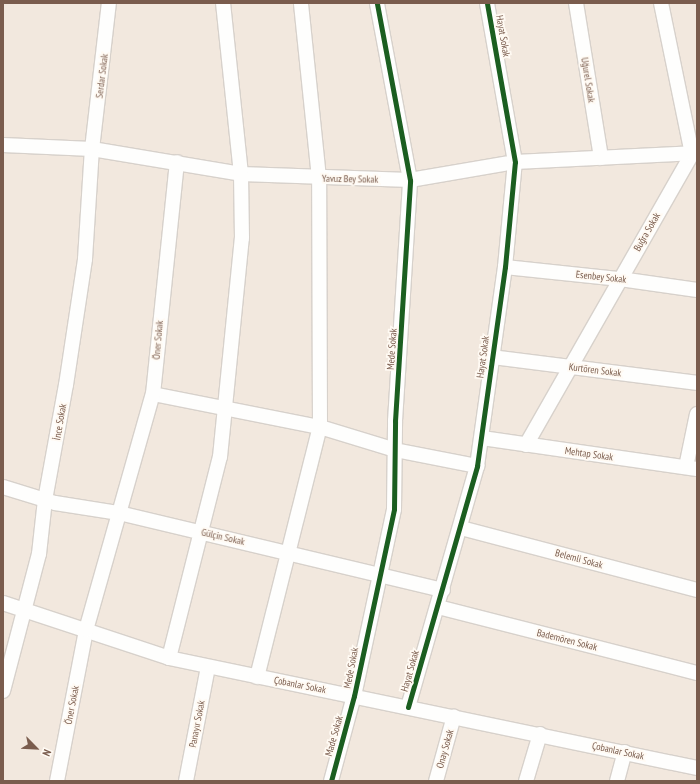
<!DOCTYPE html>
<html>
<head>
<meta charset="utf-8">
<style>
	body { margin:0 }
	#map { position:relative; width:700px; height:784px; overflow:hidden; background:#f9f5f0; font-family:"PT Sans Narrow",sans-serif }
	div>[style] { position:absolute }
	[style*='--x'] { left:calc(var(--x)*1px); top:calc(var(--y)*1px); width:calc(var(--w)*1px); rotate:calc(var(--a)*1deg) }
	.residential>* { inset:0; background:#f2e8de; transform-origin:0 0 }
	.roads { filter:drop-shadow(1px 0 #d7d1cb) drop-shadow(-1px 0 #d7d1cb) drop-shadow(0 1px #d7d1cb) drop-shadow(0 -1px #d7d1cb) }
	.minor>* { height:14px; margin:-7px; padding:0 7px; transform-origin:7px; border-radius:7px; background:#fefefd }
	.cycleway>* { height:5px; margin:-2.5px; padding:0 2.5px; transform-origin:2.5px; border-radius:2.5px; background:#1b5e20 }
	span { translate:-50% -50%; white-space:nowrap; text-align:center; line-height:1.15; -webkit-text-stroke:3.5px #fffaf3; paint-order:stroke }
	.street-label { font-size:10px; color:#7a5c4d }
	.frame { position:absolute; inset:0; border:4px solid #7a5c4d; pointer-events:none }
	.north { position:absolute; left:16px; top:728px; width:40px; height:40px; -webkit-text-stroke:3px #fffaf3; paint-order:stroke; rotate:114deg; font-size:11px; font-weight:700; line-height:16px; text-align:center; color:#7a5c4d }
	.north::after { content:''; display:block; margin:auto; width:14px; height:18px; background:#7a5c4d; clip-path:polygon(50% 0,100% 100%,50% 72%,0 100%) }
</style>
</head>
<body>
<div id="map">
	<div class="residential">
		<div style="left:3px;top:3px;width:694px;height:778px"></div>
	</div>
	<div class="roads">
		<div class="minor">
			<div style="--x:576;--y:3;--w:157;--a:80.8"></div>
			<div style="--x:3;--y:145;--w:89;--a:2.6"></div>
			<div style="--x:92;--y:149;--w:151;--a:9.5"></div>
			<div style="--x:241;--y:174;--w:169;--a:2"></div>
			<div style="--x:410;--y:180;--w:107;--a:-9.7"></div>
			<div style="--x:515;--y:162;--w:182;--a:-2.8"></div>
			<div style="--x:505;--y:267;--w:116;--a:6"></div>
			<div style="--x:620;--y:279;--w:78;--a:8.1"></div>
			<div style="--x:492;--y:357;--w:207;--a:7.2"></div>
			<div style="--x:153;--y:394;--w:170;--a:11.2"></div>
			<div style="--x:320;--y:427;--w:78;--a:17"></div>
			<div style="--x:395;--y:450;--w:84;--a:11"></div>
			<div style="--x:482;--y:438;--w:217;--a:8.2"></div>
			<div style="--x:526;--y:445;--w:335;--a:-60.3"></div>
			<div style="--x:692;--y:154;--w:154;--a:-101.6"></div>
			<div style="--x:686;--y:467;--w:54;--a:-78.3"></div>
			<div style="--x:3;--y:487;--w:54;--a:17.1"></div>
			<div style="--x:55;--y:503;--w:65;--a:8.9"></div>
			<div style="--x:119;--y:513;--w:333;--a:13.4"></div>
			<div style="--x:461;--y:528;--w:244;--a:14.7"></div>
			<div style="--x:3;--y:603;--w:175;--a:18.3"></div>
			<div style="--x:169;--y:658;--w:539;--a:11.77"></div>
			<div style="--x:438;--y:607;--w:267;--a:14.3"></div>
			<div style="--x:169;--y:658;--w:207;--a:-75.8"></div>
			<div style="--x:220;--y:457;--w:220;--a:-84.3"></div>
			<div style="--x:242;--y:238;--w:64;--a:-90.9"></div>
			<div style="--x:241;--y:174;--w:172;--a:-96"></div>
			<div style="--x:257;--y:677;--w:258;--a:-75.9"></div>
			<div style="--x:320;--y:427;--w:249;--a:-90.2"></div>
			<div style="--x:319;--y:178;--w:176;--a:-95.9"></div>
			<div style="--x:3;--y:691;--w:142;--a:-75.3"></div>
			<div style="--x:39;--y:554;--w:54;--a:-83.7"></div>
			<div style="--x:45;--y:500;--w:117;--a:-79.7"></div>
			<div style="--x:66;--y:385;--w:127;--a:-81.4"></div>
			<div style="--x:85;--y:259;--w:110;--a:-86.4"></div>
			<div style="--x:92;--y:149;--w:147;--a:-83.4"></div>
			<div style="--x:408;--y:707;--w:251;--a:-74"></div>
			<div style="--x:477;--y:466;--w:201;--a:-82"></div>
			<div style="--x:505;--y:267;--w:105;--a:-84.6"></div>
			<div style="--x:515;--y:162;--w:161;--a:-100"></div>
			<div style="--x:57;--y:781;--w:154;--a:-79.1"></div>
			<div style="--x:86;--y:630;--w:245;--a:-74.2"></div>
			<div style="--x:153;--y:394;--w:233;--a:-84.1"></div>
			<div style="--x:186;--y:781;--w:116;--a:-79.1"></div>
			<div style="--x:331;--y:781;--w:88;--a:-74.9"></div>
			<div style="--x:354;--y:696;--w:191;--a:-77.9"></div>
			<div style="--x:394;--y:509;--w:88;--a:-89.3"></div>
			<div style="--x:395;--y:421;--w:241;--a:-86.4"></div>
			<div style="--x:410;--y:180;--w:180;--a:-100.6"></div>
			<div style="--x:436;--y:781;--w:67;--a:-74.5"></div>
			<div style="--x:526;--y:781;--w:49;--a:-73.4"></div>
			<div style="--x:617;--y:781;--w:30;--a:-75"></div>
		</div>
	</div>
	<div class="cycleway">
		<div style="--x:408;--y:707;--w:251;--a:-74"></div>
		<div style="--x:477;--y:466;--w:201;--a:-82"></div>
		<div style="--x:505;--y:267;--w:105;--a:-84.6"></div>
		<div style="--x:515;--y:162;--w:161;--a:-100"></div>
		<div style="--x:331;--y:781;--w:88;--a:-74.9"></div>
		<div style="--x:354;--y:696;--w:191;--a:-77.9"></div>
		<div style="--x:394;--y:509;--w:88;--a:-89.3"></div>
		<div style="--x:395;--y:421;--w:241;--a:-86.4"></div>
		<div style="--x:410;--y:180;--w:180;--a:-100.6"></div>
	</div>
	<div class="street-label">
		<span style="left:503px;top:36px;rotate:80deg">Hayat Sokak</span>
		<span style="left:102px;top:76px;rotate:-83deg">Serdar Sokak</span>
		<span style="left:588px;top:80px;rotate:81deg">Uğurel Sokak</span>
		<span style="left:350px;top:179px;rotate:1deg">Yavuz Bey Sokak</span>
		<span style="left:647px;top:232px;rotate:-60deg">Buğra Sokak</span>
		<span style="left:601px;top:277px;rotate:6deg">Esenbey Sokak</span>
		<span style="left:158px;top:340px;rotate:-85deg">Öner Sokak</span>
		<span style="left:392px;top:349px;rotate:-86deg">Mede Sokak</span>
		<span style="left:483px;top:357px;rotate:-82deg">Hayat Sokak</span>
		<span style="left:595px;top:370px;rotate:7deg">Kurtören Sokak</span>
		<span style="left:60px;top:422px;rotate:-80deg">İnce Sokak</span>
		<span style="left:589px;top:454px;rotate:8deg">Mehtap Sokak</span>
		<span style="left:223px;top:537px;rotate:13deg">Gülçin Sokak</span>
		<span style="left:579px;top:559px;rotate:15deg">Belemli Sokak</span>
		<span style="left:567px;top:640px;rotate:14deg">Bademören Sokak</span>
		<span style="left:351px;top:668px;rotate:-79deg">Mede Sokak</span>
		<span style="left:410px;top:671px;rotate:-74deg">Hayat Sokak</span>
		<span style="left:300px;top:685px;rotate:11deg">Çobanlar Sokak</span>
		<span style="left:72px;top:705px;rotate:-79deg">Öner Sokak</span>
		<span style="left:197px;top:724px;rotate:-79deg">Panayır Sokak</span>
		<span style="left:334px;top:736px;rotate:-74deg">Made Sokak</span>
		<span style="left:445px;top:749px;rotate:-74deg">Onay Sokak</span>
		<span style="left:618px;top:751px;rotate:12deg">Çobanlar Sokak</span>
	</div>
	<div class="frame"></div>
	<div class="north">N</div>
</div>
</body>
</html>
